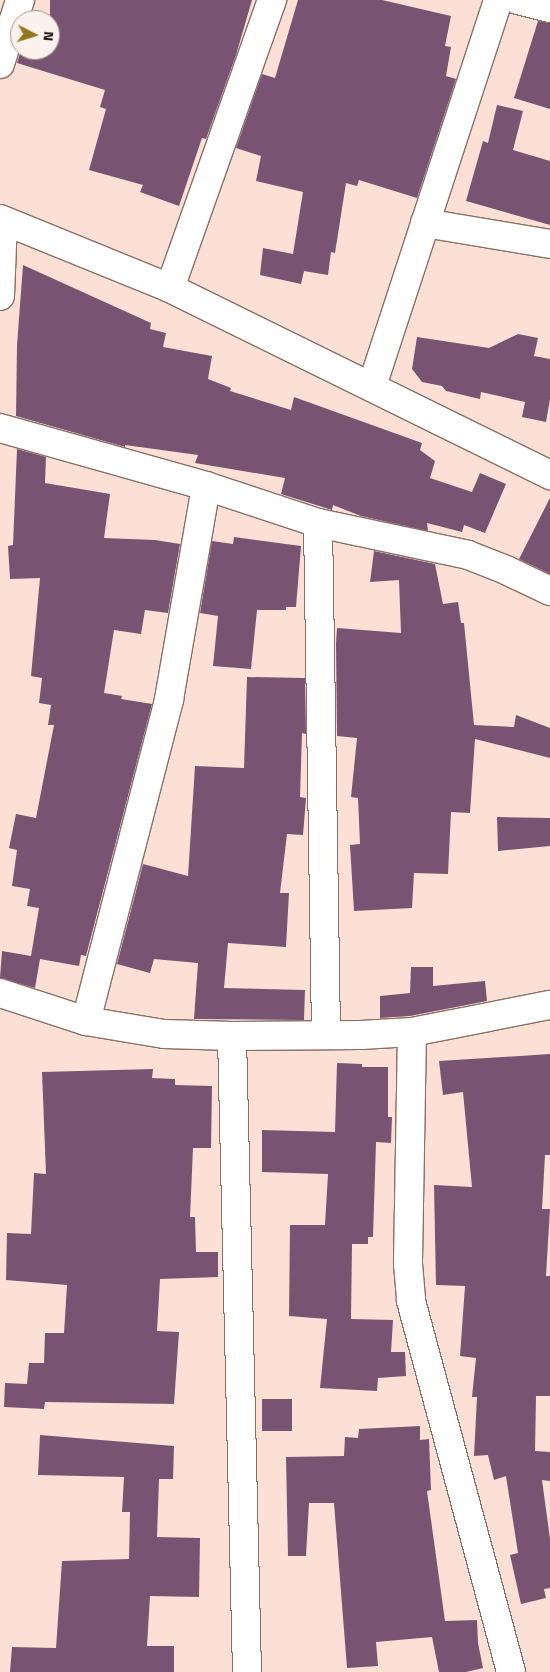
<!DOCTYPE html>
<html>
<head>
<meta charset="utf-8">
<style>
	body { margin:0 }
	#map { position:relative; width:550px; height:1672px; overflow:hidden; background:#fce0d5; font-family:"Titillium Web",sans-serif }
	div>[style] { position:absolute }
	[style*='--x'] { left:calc(var(--x)*1px); top:calc(var(--y)*1px); width:calc(var(--w)*1px); rotate:calc(var(--a)*1deg) }
	.building>* { inset:0; background:#785472; transform-origin:0 0 }
	.roads { filter:drop-shadow(1px 0 #897067) drop-shadow(-1px 0 #897067) drop-shadow(0 1px #897067) drop-shadow(0 -1px #897067) }
	.minor>* { height:28px; margin:-14px; padding:0 14px; transform-origin:14px; border-radius:14px; background:#fff }
	span { translate:-50% -50%; white-space:nowrap; text-align:center; line-height:1.15; -webkit-text-stroke:5px #fdf1ed; paint-order:stroke }
	.north { position:absolute; left:10px; top:10px; width:50px; height:50px; box-sizing:border-box; background:#fdf1ed; border:1px solid #a29793; border-radius:50%; rotate:95deg; font-size:14px; font-weight:700; line-height:20px; text-align:center; color:#19100d }
	.north::after { content:''; display:block; margin:auto; width:18px; height:22px; background:#92771d; clip-path:polygon(50% 0,100% 100%,50% 72%,0 100%) }
</style>
</head>
<body>
<div id="map">
	<div class="building">
		<div style="clip-path:polygon(50px 0,252px 0,236px 55px,206px 139px,202px 138px,179px 206px,140px 192px,143px 185px,89px 170px,106px 109px,100px 107px,105px 90px,17px 63px,21px 50px,50px 50px)"></div>
		<div style="clip-path:polygon(298px 0,382px 0,451px 16px,445px 46px,451px 47px,446px 76px,456px 79px,417px 198px,359px 180px,357px 186px,346px 183px,335px 253px,331px 252px,328px 275px,304px 271px,301px 284px,260px 275px,263px 248px,293px 254px,303px 192px,256px 181px,261px 156px,236px 148px,262px 74px,275px 78px)"></div>
		<div style="clip-path:polygon(538px 21px,550px 23px,550px 109px,514px 98px)"></div>
		<div style="clip-path:polygon(497px 105px,523px 111px,513px 150px,550px 161px,550px 225px,466px 201px,483px 141px,488px 143px)"></div>
		<div style="clip-path:polygon(23px 265px,151px 323px,150px 329px,166px 333px,163px 347px,212px 356px,208px 379px,231px 388px,230px 391px,291px 410px,294px 397px,422px 443px,420px 450px,435px 461px,430px 478px,472px 492px,480px 473px,506px 484px,485px 533px,464px 525px,462px 532px,427px 523px,428px 531px,361px 516px,333px 505px,332px 510px,281px 494px,285px 478px,195px 463px,198px 455px,125px 445px,125px 447px,16px 416px,17px 345px)"></div>
		<div style="clip-path:polygon(518px 334px,538px 338px,534px 356px,550px 359px,550px 399px,546px 422px,522px 417px,525px 402px,481px 392px,480px 399px,446px 391px,442px 386px,422px 382px,412px 369px,417px 337px,489px 348px)"></div>
		<div style="clip-path:polygon(17px 449px,46px 457px,45px 483px,110px 494px,104px 538px,155px 540px,180px 544px,168px 613px,145px 610px,141px 634px,114px 630px,104px 693px,122px 696px,121px 699px,152px 704px,86px 956px,81px 955px,79px 966px,40px 959px,35px 988px,0 978px,2px 951px,31px 956px,39px 908px,27px 906px,30px 889px,12px 886px,17px 850px,9px 848px,16px 814px,36px 818px,54px 725px,48px 725px,51px 705px,39px 703px,42px 678px,31px 676px,40px 578px,10px 579px,8px 546px,13px 545px)"></div>
		<div style="clip-path:polygon(550px 498px,550px 574px,519px 559px)"></div>
		<div style="clip-path:polygon(234px 537px,301px 546px,296px 607px,286px 607px,286px 610px,257px 610px,251px 669px,213px 666px,218px 616px,200px 613px,212px 541px,233px 544px)"></div>
		<div style="clip-path:polygon(374px 551px,435px 564px,443px 604px,458px 602px,461px 623px,464px 623px,474px 725px,514px 727px,516px 715px,550px 728px,550px 758px,475px 739px,470px 813px,451px 812px,448px 874px,414px 873px,412px 908px,354px 911px,350px 845px,360px 844px,358px 798px,351px 797px,357px 738px,337px 736px,336px 643px,337px 628px,401px 633px,399px 580px,370px 582px)"></div>
		<div style="clip-path:polygon(247px 677px,305px 678px,306px 734px,302px 733px,300px 797px,306px 798px,303px 835px,287px 834px,280px 893px,289px 893px,286px 947px,228px 943px,224px 988px,305px 990px,304px 1020px,194px 1019px,198px 963px,154px 959px,150px 973px,117px 964px,143px 864px,188px 876px,195px 766px,244px 768px)"></div>
		<div style="clip-path:polygon(497px 817px,550px 818px,550px 846px,498px 851px)"></div>
		<div style="clip-path:polygon(411px 967px,433px 967px,433px 986px,485px 981px,487px 1001px,410px 1016px,380px 1018px,380px 996px,410px 993px)"></div>
		<div style="clip-path:polygon(550px 1054px,550px 1155px,545px 1155px,542px 1209px,550px 1209px,546px 1276px,550px 1276px,550px 1396px,536px 1396px,535px 1451px,550px 1452px,550px 1481px,542px 1480px,550px 1539px,550px 1588px,544px 1589px,546px 1598px,521px 1604px,510px 1555px,518px 1553px,506px 1476px,494px 1480px,488px 1455px,474px 1456px,477px 1397px,472px 1397px,476px 1358px,460px 1356px,465px 1286px,436px 1285px,434px 1185px,472px 1187px,463px 1092px,443px 1095px,439px 1061px)"></div>
		<div style="clip-path:polygon(337px 1063px,362px 1064px,362px 1067px,388px 1067px,388px 1117px,392px 1117px,391px 1143px,376px 1142px,373px 1237px,368px 1237px,368px 1244px,352px 1244px,351px 1319px,393px 1320px,391px 1352px,405px 1352px,406px 1376px,378px 1378px,377px 1391px,320px 1388px,327px 1319px,289px 1316px,290px 1225px,325px 1225px,328px 1174px,262px 1172px,262px 1130px,335px 1132px)"></div>
		<div style="clip-path:polygon(153px 1069px,152px 1078px,175px 1079px,175px 1085px,212px 1086px,211px 1148px,193px 1148px,190px 1217px,195px 1217px,196px 1252px,218px 1252px,218px 1277px,160px 1279px,157px 1331px,179px 1332px,174px 1404px,45px 1402px,44px 1409px,4px 1407px,5px 1383px,27px 1384px,29px 1363px,44px 1363px,45px 1333px,64px 1333px,67px 1285px,6px 1280px,7px 1233px,31px 1234px,34px 1173px,46px 1174px,42px 1072px)"></div>
		<div style="left:262px;top:1399px;width:30px;height:32px"></div>
		<div style="clip-path:polygon(420px 1426px,420px 1440px,429px 1439px,431px 1490px,427px 1491px,445px 1621px,477px 1620px,478px 1643px,483px 1668px,466px 1672px,439px 1672px,432px 1637px,376px 1642px,378px 1666px,347px 1668px,334px 1503px,309px 1503px,306px 1556px,288px 1556px,286px 1457px,344px 1456px,345px 1437px,358px 1438px,359px 1429px)"></div>
		<div style="clip-path:polygon(40px 1435px,174px 1446px,173px 1479px,159px 1479px,157px 1537px,200px 1538px,199px 1597px,150px 1596px,147px 1646px,174px 1646px,174px 1672px,10px 1672px,12px 1647px,56px 1648px,62px 1561px,129px 1559px,130px 1512px,122px 1512px,124px 1477px,38px 1475px)"></div>
	</div>
	<div class="roads">
		<div class="minor">
			<div style="--x:518;--y:0;--w:33;--a:14"></div>
			<div style="--x:0;--y:64;--w:67;--a:-72.6"></div>
			<div style="--x:0;--y:219;--w:183;--a:22.1"></div>
			<div style="--x:170;--y:288;--w:424;--a:26.2"></div>
			<div style="--x:425;--y:223;--w:127;--a:9.5"></div>
			<div style="--x:170;--y:288;--w:306;--a:-70.5"></div>
			<div style="--x:0;--y:296;--w:75;--a:-87.7"></div>
			<div style="--x:372;--y:386;--w:406;--a:-71.9"></div>
			<div style="--x:0;--y:428;--w:214;--a:15.7"></div>
			<div style="--x:206;--y:486;--w:118;--a:18.3"></div>
			<div style="--x:318;--y:523;--w:153;--a:12"></div>
			<div style="--x:468;--y:555;--w:41;--a:21.5"></div>
			<div style="--x:506;--y:570;--w:49;--a:25.5"></div>
			<div style="--x:318;--y:523;--w:512;--a:89.1"></div>
			<div style="--x:0;--y:993;--w:90;--a:18"></div>
			<div style="--x:86;--y:1021;--w:79;--a:9.5"></div>
			<div style="--x:164;--y:1034;--w:68;--a:1.7"></div>
			<div style="--x:232;--y:1036;--w:129;--a:-0.4"></div>
			<div style="--x:361;--y:1035;--w:51;--a:-3.4"></div>
			<div style="--x:412;--y:1032;--w:141;--a:-11.1"></div>
			<div style="--x:86;--y:1021;--w:333;--a:-75.5"></div>
			<div style="--x:169;--y:699;--w:216;--a:-80.1"></div>
			<div style="--x:412;--y:1032;--w:232;--a:91"></div>
			<div style="--x:408;--y:1264;--w:37;--a:85"></div>
			<div style="--x:411;--y:1301;--w:384;--a:74.9"></div>
			<div style="--x:232;--y:1036;--w:636;--a:88.65"></div>
		</div>
	</div>
	<div class="north">N</div>
</div>
</body>
</html>
